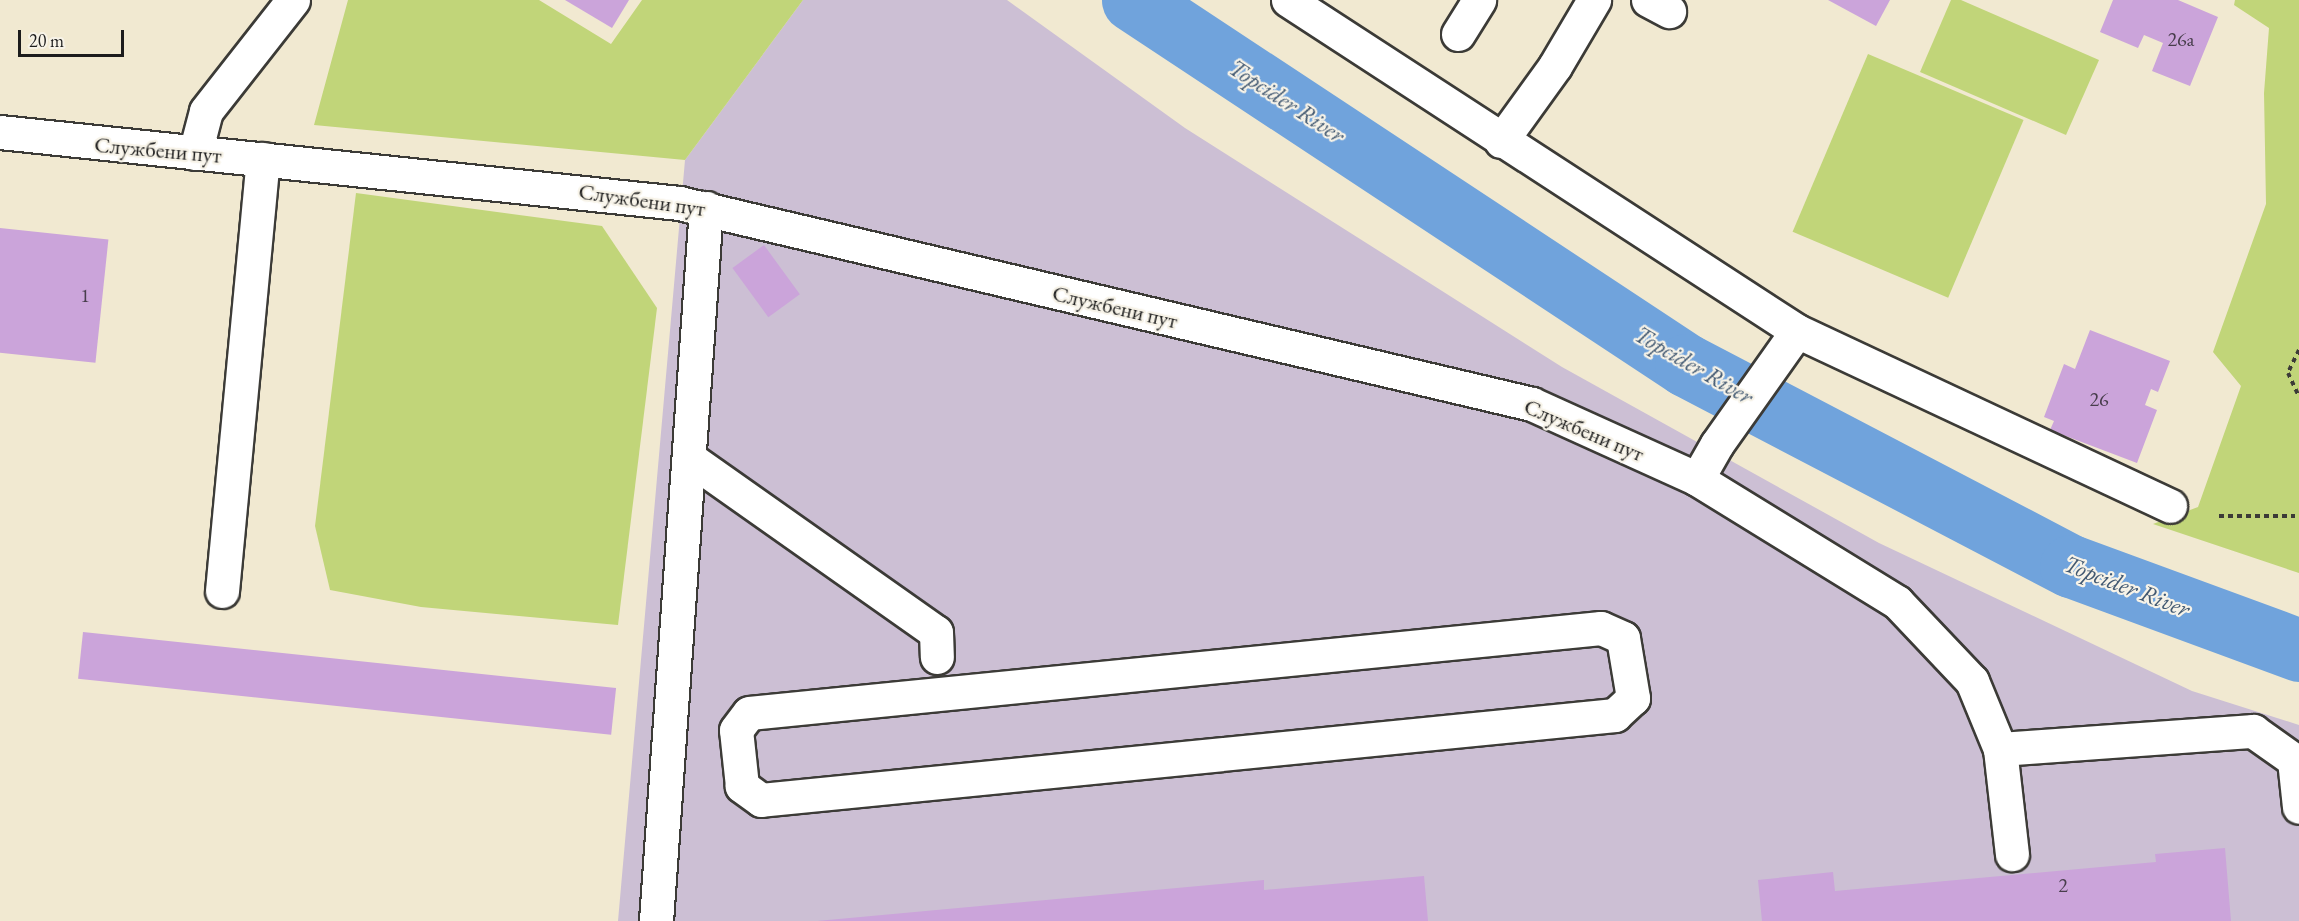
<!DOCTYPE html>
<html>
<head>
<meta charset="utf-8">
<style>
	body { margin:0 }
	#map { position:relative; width:2299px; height:921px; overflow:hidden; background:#f1e9d1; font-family:"EB Garamond",serif }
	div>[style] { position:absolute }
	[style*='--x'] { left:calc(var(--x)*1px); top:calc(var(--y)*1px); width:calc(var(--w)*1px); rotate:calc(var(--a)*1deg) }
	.industrial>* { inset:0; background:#ccbfd4 }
	.green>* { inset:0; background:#c1d579; transform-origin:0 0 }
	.river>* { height:63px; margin:-31.5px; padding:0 31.5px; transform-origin:31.5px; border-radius:31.5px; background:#70a3dc }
	.building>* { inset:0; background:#cba4da; transform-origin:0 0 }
	.path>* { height:4px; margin-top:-2px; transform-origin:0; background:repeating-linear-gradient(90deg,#3c3b37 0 4.5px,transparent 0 9px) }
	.roads { filter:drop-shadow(2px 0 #3c3b37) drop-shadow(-2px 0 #3c3b37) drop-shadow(0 2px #3c3b37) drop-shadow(0 -2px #3c3b37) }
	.minor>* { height:33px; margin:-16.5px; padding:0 16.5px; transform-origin:16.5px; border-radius:16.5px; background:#fff }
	span { translate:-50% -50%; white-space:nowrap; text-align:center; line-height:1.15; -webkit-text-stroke:4.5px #f7f3e8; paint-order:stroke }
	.number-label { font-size:20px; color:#483e4c }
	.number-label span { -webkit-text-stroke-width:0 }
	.street-label { font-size:22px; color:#1c1c1c }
	.water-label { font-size:24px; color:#425972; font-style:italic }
	.scale { position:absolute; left:18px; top:30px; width:106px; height:27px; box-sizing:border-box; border:3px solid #1c1c1c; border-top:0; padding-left:8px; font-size:18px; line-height:21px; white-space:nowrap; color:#1c1c1c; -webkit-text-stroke:4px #f7f3e8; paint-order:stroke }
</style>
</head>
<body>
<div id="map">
	<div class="industrial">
		<div style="clip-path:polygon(803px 0,1007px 0,1185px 128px,1562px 367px,1879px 543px,2192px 691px,2299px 725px,2299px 921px,618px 921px,685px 160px)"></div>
	</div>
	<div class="green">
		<div style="clip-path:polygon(348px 0,539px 0,611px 44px,642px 0,803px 0,685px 160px,314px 125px)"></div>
		<div style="clip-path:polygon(1951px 0,1961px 0,2099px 60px,2066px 135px,1920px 72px)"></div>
		<div style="clip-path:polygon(2235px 0,2299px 0,2299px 573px,2153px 524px,2198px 507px,2241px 386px,2213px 352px,2266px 204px,2264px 93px,2269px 28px,2234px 5px)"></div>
		<div style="left:1868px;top:54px;width:169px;height:193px;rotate:23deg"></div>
		<div style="clip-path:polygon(356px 193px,602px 226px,657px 308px,618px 625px,421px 607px,330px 590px,315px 526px)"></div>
	</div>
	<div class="river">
		<div style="--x:1133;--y:0;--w:663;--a:33.43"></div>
		<div style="--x:1686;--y:365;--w:434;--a:27.6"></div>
		<div style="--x:2071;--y:566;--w:243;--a:20.2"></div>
	</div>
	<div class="building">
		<div style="clip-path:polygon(565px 0,629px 0,612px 28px)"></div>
		<div style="clip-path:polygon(1828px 0,1890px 0,1876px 26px)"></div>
		<div style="clip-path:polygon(2113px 0,2178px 0,2218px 17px,2190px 86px,2152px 71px,2163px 43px,2144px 35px,2138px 48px,2100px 32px)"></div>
		<div style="left:0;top:228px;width:109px;height:124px;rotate:6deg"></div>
		<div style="left:764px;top:245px;width:61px;height:39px;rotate:54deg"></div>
		<div style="clip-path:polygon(2090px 330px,2170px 361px,2158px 392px,2151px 389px,2145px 405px,2157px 410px,2137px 463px,2050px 430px,2054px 421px,2044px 417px,2064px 364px,2075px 369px)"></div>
		<div style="left:83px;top:632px;width:536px;height:47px;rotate:6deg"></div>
		<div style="clip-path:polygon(2225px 848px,2231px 921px,1762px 921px,1758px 880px,1833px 872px,1835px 891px,2156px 862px,2155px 854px)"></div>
		<div style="clip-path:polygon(1424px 876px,1428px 921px,817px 921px,1264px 880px,1264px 890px)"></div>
	</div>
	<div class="path">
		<div style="--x:2299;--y:350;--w:25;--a:116"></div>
		<div style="--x:2288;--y:373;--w:26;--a:65"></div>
		<div style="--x:2219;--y:516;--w:80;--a:0"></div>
	</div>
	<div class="roads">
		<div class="minor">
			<div style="--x:1288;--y:0;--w:607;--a:33.04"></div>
			<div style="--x:1797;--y:331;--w:412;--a:25.1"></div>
			<div style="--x:1648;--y:0;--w:24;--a:28"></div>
			<div style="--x:1458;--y:34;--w:40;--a:-58"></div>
			<div style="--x:0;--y:132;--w:683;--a:5.97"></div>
			<div style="--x:679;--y:203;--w:876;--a:13.26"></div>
			<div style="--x:1532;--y:404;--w:181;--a:24.4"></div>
			<div style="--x:1697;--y:479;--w:235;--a:31.6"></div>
			<div style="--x:1897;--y:602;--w:109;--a:46.5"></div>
			<div style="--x:1972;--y:681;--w:74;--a:67.6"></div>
			<div style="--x:2000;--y:749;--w:106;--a:83.5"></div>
			<div style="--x:1501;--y:141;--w:92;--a:-54.2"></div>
			<div style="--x:1555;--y:66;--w:77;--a:-59.4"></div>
			<div style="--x:195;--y:153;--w:43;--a:-75.3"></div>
			<div style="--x:206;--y:111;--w:141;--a:-51.9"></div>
			<div style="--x:689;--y:458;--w:302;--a:35.2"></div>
			<div style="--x:936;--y:632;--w:25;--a:88"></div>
			<div style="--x:1697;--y:479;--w:40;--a:-60.3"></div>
			<div style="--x:1717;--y:444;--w:138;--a:-54.7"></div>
			<div style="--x:222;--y:591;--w:434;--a:-84.6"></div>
			<div style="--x:1601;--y:628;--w:24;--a:24"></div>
			<div style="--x:1623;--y:638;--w:61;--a:80.5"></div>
			<div style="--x:1633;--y:698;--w:25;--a:137"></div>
			<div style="--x:1615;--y:715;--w:858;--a:174.32"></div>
			<div style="--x:761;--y:800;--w:24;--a:-144"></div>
			<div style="--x:742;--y:786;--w:56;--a:-96.1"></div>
			<div style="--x:736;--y:730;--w:21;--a:-53"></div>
			<div style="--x:749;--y:713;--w:856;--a:-5.7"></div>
			<div style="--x:2000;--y:749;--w:254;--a:-4.1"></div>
			<div style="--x:2253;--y:731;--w:50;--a:35.3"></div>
			<div style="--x:2294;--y:760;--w:47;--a:83.9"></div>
			<div style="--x:656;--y:921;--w:715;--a:-85.99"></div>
		</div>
	</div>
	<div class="number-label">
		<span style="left:2181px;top:39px">26a</span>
		<span style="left:85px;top:295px">1</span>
		<span style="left:2099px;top:399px">26</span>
		<span style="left:2063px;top:885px">2</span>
	</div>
	<div class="street-label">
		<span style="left:158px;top:150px;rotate:5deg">Службени пут</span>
		<span style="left:642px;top:200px;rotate:8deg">Службени пут</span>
		<span style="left:1115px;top:307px;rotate:13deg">Службени пут</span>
		<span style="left:1584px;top:430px;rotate:23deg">Службени пут</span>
	</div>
	<div class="water-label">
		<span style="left:1287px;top:101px;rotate:33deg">Topcider River</span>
		<span style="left:1694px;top:365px;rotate:30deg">Topcider River</span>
		<span style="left:2127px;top:586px;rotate:21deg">Topcider River</span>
	</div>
	<div class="scale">20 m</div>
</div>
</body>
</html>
